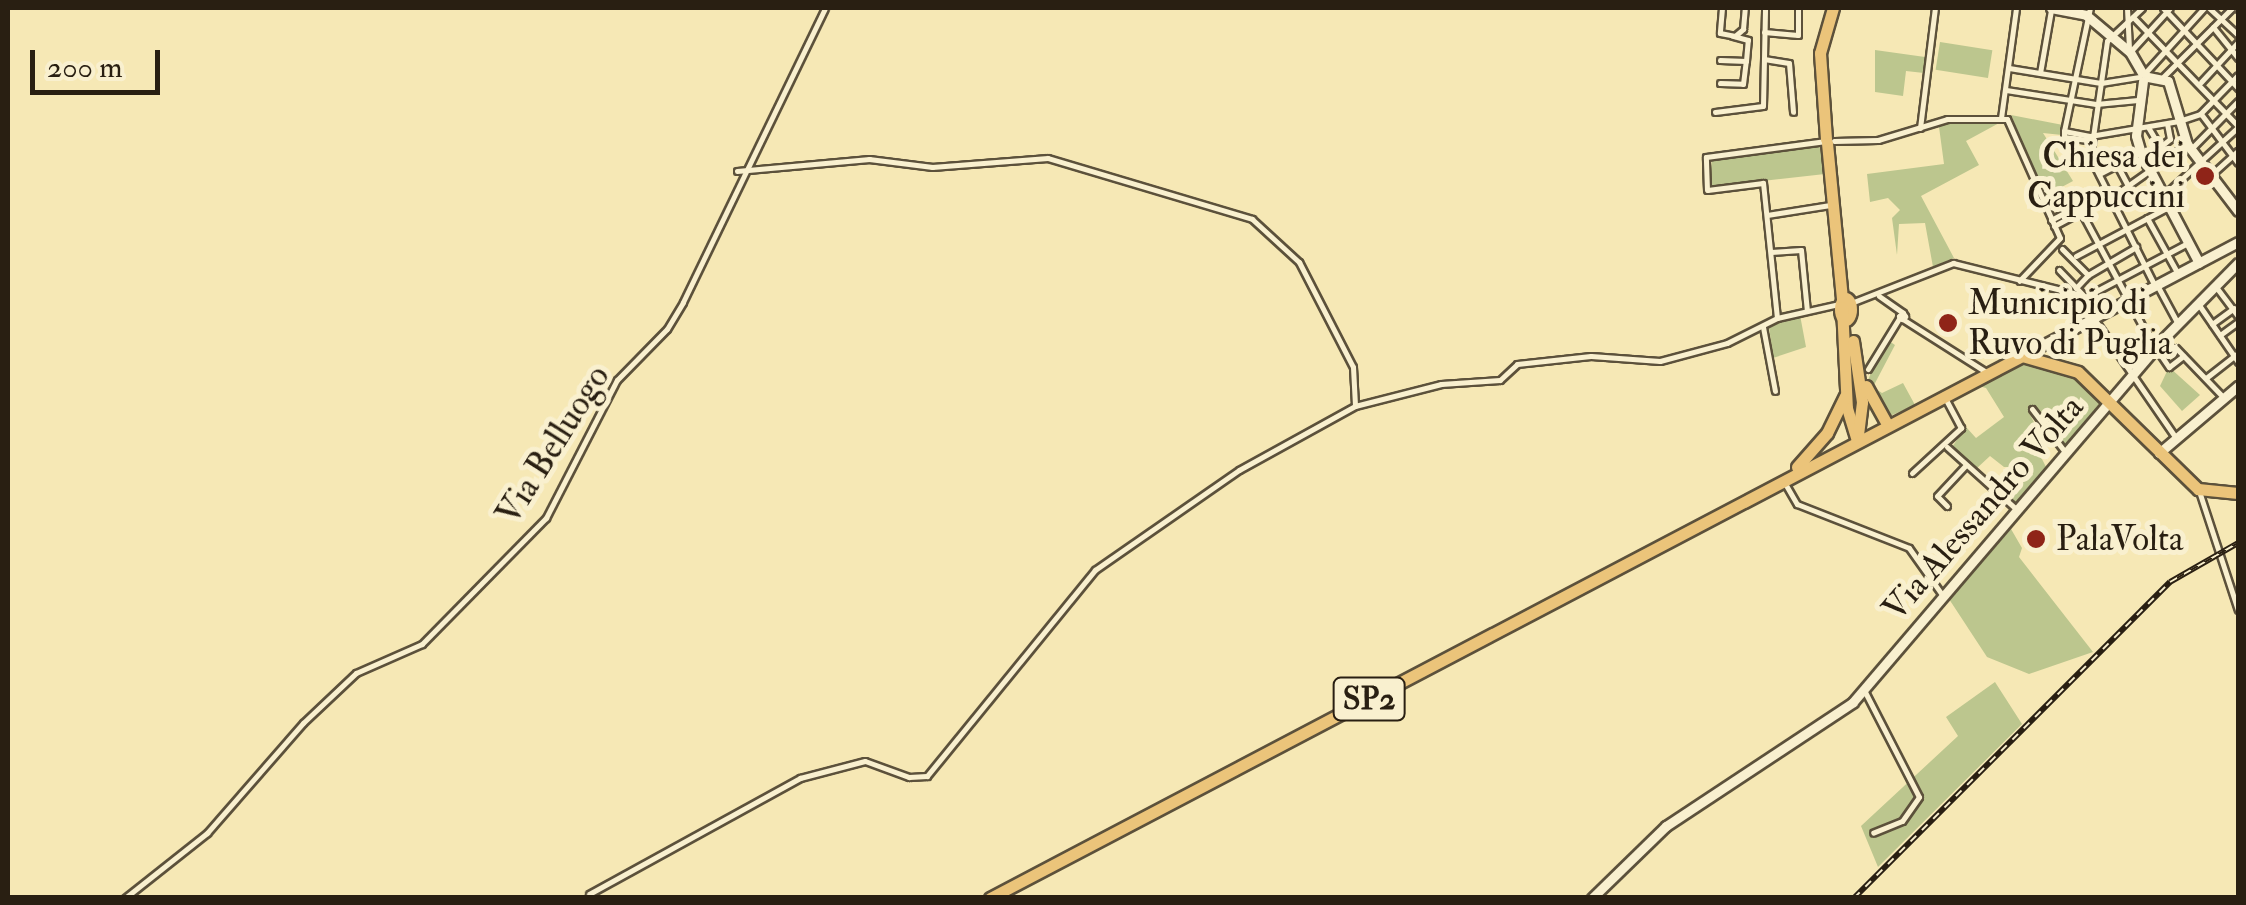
<!DOCTYPE html>
<html>
<head>
<meta charset="utf-8">
<style>
	body { margin:0 }
	#map { position:relative; width:2246px; height:905px; overflow:hidden; background:#f6e8b5; font-family:"IM FELL Double Pica",serif }
	div>[style] { position:absolute }
	[style*='--x'] { left:calc(var(--x)*1px); top:calc(var(--y)*1px); width:calc(var(--w)*1px); rotate:calc(var(--a)*1deg) }
	.green>* { inset:0; background:#bcc68e; transform-origin:0 0 }
	.roads { filter:drop-shadow(2px 0 #5c513b) drop-shadow(-2px 0 #5c513b) drop-shadow(0 2px #5c513b) drop-shadow(0 -2px #5c513b) }
	.street>* { height:5px; margin:-2.5px; padding:0 2.5px; transform-origin:2.5px; border-radius:2.5px; background:#f9f0cf }
	.secondary>* { height:9px; margin:-4.5px; padding:0 4.5px; transform-origin:4.5px; border-radius:4.5px; background:#f9f0cf }
	.primary>* { height:11px; margin:-5.5px; padding:0 5.5px; transform-origin:5.5px; border-radius:5.5px; background:#ebc47a }
	.primary>.ring { margin:-5.5px; padding:0; box-sizing:content-box; background:none; border:11px solid #ebc47a; border-radius:50% }
	.rail>* { height:6px; margin-top:-3px; transform-origin:0; background:repeating-linear-gradient(90deg,#f9f0cf 0 8px,#291f12 0 16px); box-sizing:border-box; border-block:2px solid #291f12 }
	.dots>* { width:28px; height:28px; translate:-50% -50%; box-sizing:border-box; border:5px solid #f9f0cf; border-radius:50% }
	span { translate:-50% -50%; white-space:nowrap; text-align:center; line-height:1.15; -webkit-text-stroke:10px #f9f0cf; paint-order:stroke }
	.shield-label span { padding:2px 8px; background:#f9f0cf; border:2px solid; border-radius:8px; -webkit-text-stroke-width:0 }
	.shield-label { font-size:32px; color:#291f12; font-weight:700 }
	.poi-label { font-size:35px; color:#291f12 }
	.right { translate:-100% -50%; text-align:right }
	.left { translate:0 -50%; text-align:left }
	.street-label { font-size:35px; color:#291f12 }
	.frame { position:absolute; inset:0; border:10px solid #291f12; pointer-events:none }
	.scale { position:absolute; left:30px; top:50px; width:130px; height:45px; box-sizing:border-box; border:5px solid #291f12; border-top:0; padding-left:12px; font-size:30px; line-height:35px; white-space:nowrap; color:#291f12; -webkit-text-stroke:8px #f9f0cf; paint-order:stroke }
</style>
</head>
<body>
<div id="map">
	<div class="green">
		<div style="left:1940px;top:42px;width:53px;height:28px;rotate:9deg"></div>
		<div style="clip-path:polygon(1875px 50px,1925px 57px,1924px 73px,1906px 71px,1903px 96px,1875px 92px)"></div>
		<div style="clip-path:polygon(2011px 115px,2063px 125px,2062px 135px,2043px 133px,2073px 181px,2045px 196px)"></div>
		<div style="clip-path:polygon(1950px 122px,2001px 122px,1966px 141px,1979px 165px,1921px 196px,1954px 258px,1933px 267px,1925px 223px,1899px 224px,1897px 255px,1892px 218px,1900px 210px,1888px 198px,1870px 202px,1867px 174px,1944px 164px,1939px 127px)"></div>
		<div style="clip-path:polygon(1819px 144px,1825px 174px,1709px 187px,1712px 160px)"></div>
		<div style="clip-path:polygon(1800px 315px,1806px 347px,1773px 358px,1769px 327px)"></div>
		<div style="clip-path:polygon(1886px 339px,1895px 345px,1873px 387px,1882px 393px,1903px 383px,1915px 405px,1883px 419px,1868px 380px)"></div>
		<div style="clip-path:polygon(2031px 361px,2067px 369px,2103px 403px,2066px 449px,2034px 407px,2028px 411px,2037px 428px,2029px 433px,2048px 471px,2016px 506px,1995px 486px,2024px 467px,2004px 467px,1990px 456px,1976px 469px,1952px 447px,1966px 427px,1976px 438px,2004px 417px,1986px 388px,1975px 385px)"></div>
		<div style="clip-path:polygon(2169px 367px,2200px 395px,2182px 411px,2160px 386px)"></div>
		<div style="clip-path:polygon(2011px 529px,2022px 548px,2019px 557px,2093px 652px,2029px 674px,1987px 657px,1949px 599px)"></div>
		<div style="clip-path:polygon(1995px 682px,2022px 724px,1878px 867px,1861px 826px,1958px 736px,1946px 717px)"></div>
	</div>
	<div class="roads">
		<div class="street">
			<div style="--x:1722;--y:8;--w:25;--a:95"></div>
			<div style="--x:1720;--y:33;--w:15;--a:11"></div>
			<div style="--x:1735;--y:36;--w:11;--a:-41"></div>
			<div style="--x:2127;--y:8;--w:41;--a:87.2"></div>
			<div style="--x:2142;--y:8;--w:48;--a:136.7"></div>
			<div style="--x:2107;--y:41;--w:117;--a:98.3"></div>
			<div style="--x:2090;--y:157;--w:144;--a:63.3"></div>
			<div style="--x:2163;--y:8;--w:110;--a:46.8"></div>
			<div style="--x:2209;--y:8;--w:40;--a:43"></div>
			<div style="--x:2237;--y:8;--w:1;--a:45"></div>
			<div style="--x:2133;--y:17;--w:151;--a:46.1"></div>
			<div style="--x:2213;--y:27;--w:40;--a:51"></div>
			<div style="--x:1743;--y:29;--w:21;--a:-85"></div>
			<div style="--x:1764;--y:32;--w:34;--a:5"></div>
			<div style="--x:1798;--y:35;--w:27;--a:-90"></div>
			<div style="--x:2130;--y:52;--w:59;--a:-47.7"></div>
			<div style="--x:1764;--y:59;--w:25;--a:9"></div>
			<div style="--x:1789;--y:63;--w:49;--a:85.3"></div>
			<div style="--x:1720;--y:60;--w:26;--a:2"></div>
			<div style="--x:1746;--y:61;--w:21;--a:-85"></div>
			<div style="--x:1748;--y:40;--w:16;--a:-165"></div>
			<div style="--x:2009;--y:68;--w:93;--a:9.3"></div>
			<div style="--x:2101;--y:83;--w:39;--a:-9"></div>
			<div style="--x:2040;--y:73;--w:64;--a:-80.1"></div>
			<div style="--x:2145;--y:73;--w:88;--a:-47.8"></div>
			<div style="--x:2162;--y:78;--w:99;--a:-45"></div>
			<div style="--x:2201;--y:82;--w:54;--a:-47.2"></div>
			<div style="--x:1720;--y:83;--w:23;--a:2"></div>
			<div style="--x:1743;--y:84;--w:23;--a:-83"></div>
			<div style="--x:2006;--y:90;--w:91;--a:8.8"></div>
			<div style="--x:2096;--y:104;--w:42;--a:-5.4"></div>
			<div style="--x:1715;--y:112;--w:48;--a:-7.1"></div>
			<div style="--x:1763;--y:106;--w:98;--a:-88.8"></div>
			<div style="--x:2201;--y:114;--w:61;--a:52.9"></div>
			<div style="--x:2001;--y:118;--w:111;--a:-82.2"></div>
			<div style="--x:2148;--y:127;--w:23;--a:59"></div>
			<div style="--x:2160;--y:147;--w:13;--a:-39"></div>
			<div style="--x:2170;--y:139;--w:15;--a:-101"></div>
			<div style="--x:1920;--y:128;--w:121;--a:-82.9"></div>
			<div style="--x:2064;--y:131;--w:26;--a:11"></div>
			<div style="--x:2090;--y:136;--w:90;--a:-9.6"></div>
			<div style="--x:2179;--y:121;--w:22;--a:-18"></div>
			<div style="--x:2200;--y:114;--w:54;--a:-45.7"></div>
			<div style="--x:2064;--y:131;--w:126;--a:-78.1"></div>
			<div style="--x:2064;--y:131;--w:6;--a:90"></div>
			<div style="--x:2064;--y:137;--w:26;--a:7"></div>
			<div style="--x:1834;--y:141;--w:44;--a:-1.3"></div>
			<div style="--x:1878;--y:140;--w:72;--a:-16.9"></div>
			<div style="--x:1947;--y:119;--w:60;--a:0"></div>
			<div style="--x:2007;--y:119;--w:130;--a:66"></div>
			<div style="--x:2060;--y:238;--w:59;--a:133.6"></div>
			<div style="--x:2191;--y:149;--w:67;--a:-45.6"></div>
			<div style="--x:2117;--y:165;--w:26;--a:62"></div>
			<div style="--x:737;--y:171;--w:133;--a:-5.2"></div>
			<div style="--x:869;--y:159;--w:64;--a:7.2"></div>
			<div style="--x:932;--y:167;--w:116;--a:-4.4"></div>
			<div style="--x:1048;--y:158;--w:213;--a:16.6"></div>
			<div style="--x:1252;--y:219;--w:64;--a:42.5"></div>
			<div style="--x:1299;--y:262;--w:118;--a:62.8"></div>
			<div style="--x:1353;--y:367;--w:39;--a:87"></div>
			<div style="--x:2099;--y:174;--w:46;--a:-27.1"></div>
			<div style="--x:2211;--y:175;--w:36;--a:-42"></div>
			<div style="--x:2165;--y:194;--w:99;--a:-42.5"></div>
			<div style="--x:2109;--y:199;--w:95;--a:-35.2"></div>
			<div style="--x:2078;--y:206;--w:159;--a:61.8"></div>
			<div style="--x:1767;--y:215;--w:64;--a:-9"></div>
			<div style="--x:2147;--y:218;--w:64;--a:61"></div>
			<div style="--x:2051;--y:220;--w:61;--a:-28.2"></div>
			<div style="--x:2054;--y:226;--w:61;--a:-28.2"></div>
			<div style="--x:2062;--y:249;--w:37;--a:45"></div>
			<div style="--x:2088;--y:275;--w:18;--a:133"></div>
			<div style="--x:1771;--y:252;--w:30;--a:-4"></div>
			<div style="--x:1801;--y:250;--w:61;--a:84.4"></div>
			<div style="--x:2076;--y:256;--w:104;--a:-28"></div>
			<div style="--x:2059;--y:270;--w:37;--a:46"></div>
			<div style="--x:2085;--y:297;--w:116;--a:-27.7"></div>
			<div style="--x:2088;--y:275;--w:56;--a:-30.3"></div>
			<div style="--x:2157;--y:285;--w:42;--a:61.6"></div>
			<div style="--x:2216;--y:287;--w:36;--a:53"></div>
			<div style="--x:1879;--y:296;--w:29;--a:35"></div>
			<div style="--x:1851;--y:303;--w:110;--a:-21.4"></div>
			<div style="--x:1953;--y:263;--w:128;--a:14"></div>
			<div style="--x:2077;--y:294;--w:175;--a:55.5"></div>
			<div style="--x:2199;--y:305;--w:69;--a:55.6"></div>
			<div style="--x:1903;--y:313;--w:4;--a:56"></div>
			<div style="--x:1905;--y:316;--w:4;--a:135"></div>
			<div style="--x:1902;--y:319;--w:4;--a:-135"></div>
			<div style="--x:1899;--y:316;--w:5;--a:-37"></div>
			<div style="--x:1777;--y:318;--w:136;--a:-95.9"></div>
			<div style="--x:1763;--y:183;--w:56;--a:172.9"></div>
			<div style="--x:1707;--y:190;--w:33;--a:-92"></div>
			<div style="--x:1706;--y:157;--w:121;--a:-7.6"></div>
			<div style="--x:1901;--y:318;--w:101;--a:32.4"></div>
			<div style="--x:2212;--y:324;--w:27;--a:-36"></div>
			<div style="--x:1763;--y:327;--w:65;--a:79.4"></div>
			<div style="--x:2220;--y:335;--w:22;--a:-36"></div>
			<div style="--x:2156;--y:348;--w:23;--a:56"></div>
			<div style="--x:2169;--y:367;--w:18;--a:-38"></div>
			<div style="--x:2176;--y:348;--w:69;--a:46.2"></div>
			<div style="--x:1868;--y:369;--w:61;--a:-58.4"></div>
			<div style="--x:2206;--y:378;--w:41;--a:-38"></div>
			<div style="--x:2032;--y:409;--w:54;--a:52.5"></div>
			<div style="--x:1947;--y:447;--w:93;--a:41.9"></div>
			<div style="--x:1912;--y:473;--w:67;--a:-42.6"></div>
			<div style="--x:1961;--y:428;--w:34;--a:-118"></div>
			<div style="--x:1783;--y:480;--w:28;--a:60"></div>
			<div style="--x:1797;--y:504;--w:120;--a:21.4"></div>
			<div style="--x:1909;--y:548;--w:59;--a:54.7"></div>
			<div style="--x:2199;--y:491;--w:125;--a:71.9"></div>
			<div style="--x:1947;--y:506;--w:14;--a:-135"></div>
			<div style="--x:1937;--y:496;--w:42;--a:-46.9"></div>
			<div style="--x:1864;--y:690;--w:120;--a:62.8"></div>
			<div style="--x:1919;--y:797;--w:29;--a:125"></div>
			<div style="--x:1902;--y:821;--w:31;--a:158"></div>
			<div style="--x:589;--y:894;--w:241;--a:-28.8"></div>
			<div style="--x:800;--y:778;--w:67;--a:-14.7"></div>
			<div style="--x:865;--y:761;--w:47;--a:20"></div>
			<div style="--x:909;--y:777;--w:18;--a:-3"></div>
			<div style="--x:927;--y:776;--w:266;--a:-50.8"></div>
			<div style="--x:1095;--y:570;--w:175;--a:-34.8"></div>
			<div style="--x:1239;--y:470;--w:132;--a:-28.9"></div>
			<div style="--x:1355;--y:406;--w:89;--a:-14.3"></div>
			<div style="--x:1441;--y:384;--w:59;--a:-3.9"></div>
			<div style="--x:1500;--y:380;--w:23;--a:-43"></div>
			<div style="--x:1517;--y:364;--w:74;--a:-6.2"></div>
			<div style="--x:1591;--y:356;--w:69;--a:4.1"></div>
			<div style="--x:1660;--y:361;--w:69;--a:-15"></div>
			<div style="--x:1727;--y:343;--w:56;--a:-26.6"></div>
			<div style="--x:1777;--y:318;--w:64;--a:-12.7"></div>
			<div style="--x:125;--y:898;--w:105;--a:-38.4"></div>
			<div style="--x:207;--y:833;--w:146;--a:-48.9"></div>
			<div style="--x:303;--y:723;--w:73;--a:-43.3"></div>
			<div style="--x:356;--y:673;--w:72;--a:-23.7"></div>
			<div style="--x:422;--y:644;--w:177;--a:-45.5"></div>
			<div style="--x:546;--y:518;--w:155;--a:-62.8"></div>
			<div style="--x:617;--y:380;--w:71;--a:-45.6"></div>
			<div style="--x:667;--y:329;--w:31;--a:-59"></div>
			<div style="--x:683;--y:302;--w:326;--a:-64.2"></div>
		</div>
		<div class="secondary">
			<div style="--x:2051;--y:8;--w:36;--a:11"></div>
			<div style="--x:2086;--y:15;--w:57;--a:40.1"></div>
			<div style="--x:2130;--y:52;--w:24;--a:60"></div>
			<div style="--x:2148;--y:77;--w:20;--a:11"></div>
			<div style="--x:2168;--y:81;--w:66;--a:73.2"></div>
			<div style="--x:2187;--y:144;--w:84;--a:52.7"></div>
			<div style="--x:2143;--y:81;--w:55;--a:97.3"></div>
			<div style="--x:2136;--y:136;--w:18;--a:74"></div>
			<div style="--x:2141;--y:153;--w:124;--a:62.2"></div>
			<div style="--x:2022;--y:356;--w:244;--a:-27.8"></div>
			<div style="--x:2159;--y:453;--w:104;--a:-40.3"></div>
			<div style="--x:1592;--y:898;--w:103;--a:-44.2"></div>
			<div style="--x:1666;--y:826;--w:224;--a:-33.5"></div>
			<div style="--x:1853;--y:702;--w:476;--a:-49.5"></div>
			<div style="--x:2162;--y:340;--w:108;--a:-45.4"></div>
		</div>
		<div class="primary">
			<div style="--x:1826;--y:139;--w:86;--a:-94"></div>
			<div style="--x:1820;--y:53;--w:47;--a:-73.9"></div>
			<div style="--x:1827;--y:143;--w:158;--a:84.5"></div>
			<div class="ring" style="left:1840px;top:298px;width:-1px;height:-1px"></div>
			<div style="--x:1842;--y:307;--w:101;--a:87.2"></div>
			<div style="--x:1847;--y:408;--w:34;--a:73"></div>
			<div style="--x:1853;--y:341;--w:62;--a:81.6"></div>
			<div style="--x:1862;--y:402;--w:39;--a:97"></div>
			<div style="--x:1866;--y:386;--w:43;--a:61.1"></div>
			<div style="--x:1797;--y:467;--w:45;--a:-48.6"></div>
			<div style="--x:1827;--y:433;--w:41;--a:-64.1"></div>
			<div style="--x:990;--y:898;--w:1166;--a:-27.71"></div>
			<div style="--x:2022;--y:356;--w:58;--a:15.9"></div>
			<div style="--x:2078;--y:372;--w:168;--a:44.3"></div>
			<div style="--x:2198;--y:489;--w:40;--a:5.7"></div>
		</div>
	</div>
	<div class="rail">
		<div style="--x:1854;--y:898;--w:447;--a:-45"></div>
		<div style="--x:2170;--y:582;--w:78;--a:-29.8"></div>
	</div>
	<div class="dots">
		<div style="left:2205px;top:176px;background:#8f2418"></div>
		<div style="left:1948px;top:323px;background:#8f2418"></div>
		<div style="left:2036px;top:539px;background:#8f2418"></div>
	</div>
	<div class="shield-label">
		<span style="left:1369px;top:699px">SP2</span>
	</div>
	<div class="poi-label">
		<span class="right" style="left:2185px;top:176px">Chiesa dei<br>Cappuccini</span>
		<span class="left" style="left:1968px;top:323px">Municipio di<br>Ruvo di Puglia</span>
		<span class="left" style="left:2056px;top:539px">PalaVolta</span>
	</div>
	<div class="street-label">
		<span style="left:553px;top:445px;rotate:-58deg">Via Belluogo</span>
		<span style="left:1983px;top:508px;rotate:-49deg">Via Alessandro Volta</span>
	</div>
	<div class="frame"></div>
	<div class="scale">200 m</div>
</div>
</body>
</html>
